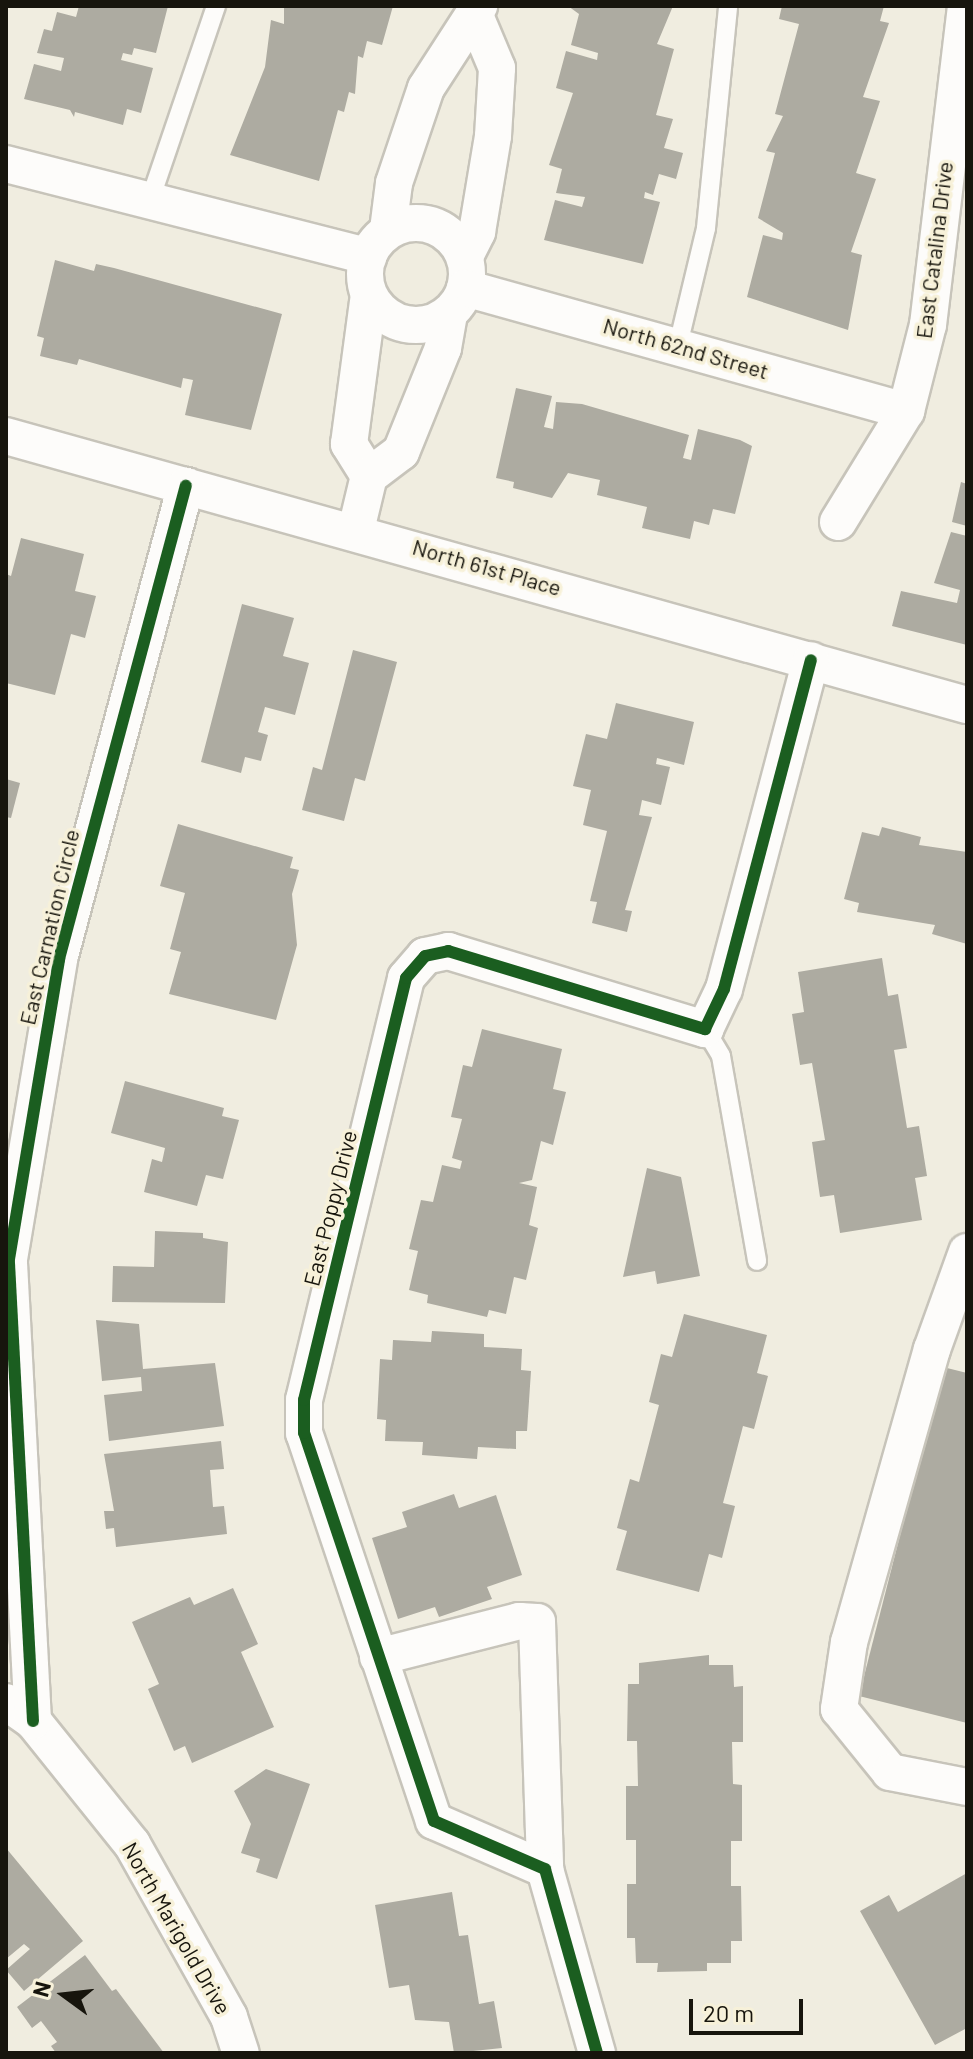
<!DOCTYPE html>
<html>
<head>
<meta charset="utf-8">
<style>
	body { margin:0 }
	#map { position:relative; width:973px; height:2059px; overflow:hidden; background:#f0ede0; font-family:Barlow,sans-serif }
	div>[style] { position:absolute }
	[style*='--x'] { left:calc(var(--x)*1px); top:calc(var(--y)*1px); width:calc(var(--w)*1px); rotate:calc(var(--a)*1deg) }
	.building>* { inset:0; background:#adaba1 }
	.roads { filter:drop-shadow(2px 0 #c7c4ba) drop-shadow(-2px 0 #c7c4ba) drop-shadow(0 2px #c7c4ba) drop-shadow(0 -2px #c7c4ba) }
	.lane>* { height:18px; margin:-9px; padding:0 9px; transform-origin:9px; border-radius:9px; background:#fdfcfa }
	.street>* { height:36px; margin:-18px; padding:0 18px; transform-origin:18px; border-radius:18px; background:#fdfcfa }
	.street>.ring { margin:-18px; padding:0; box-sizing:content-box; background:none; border:36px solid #fdfcfa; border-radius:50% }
	.cycleway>* { height:12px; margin:-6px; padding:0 6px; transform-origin:6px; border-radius:6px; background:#1b5e20 }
	span { translate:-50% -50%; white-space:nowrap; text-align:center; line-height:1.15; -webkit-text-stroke:7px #f7f1d9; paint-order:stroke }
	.street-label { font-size:22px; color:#17150d }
	.frame { position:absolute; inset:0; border:8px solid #17150d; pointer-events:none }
	.north { position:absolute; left:24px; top:1955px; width:80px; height:80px; -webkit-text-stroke:6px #f7f1d9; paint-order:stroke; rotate:285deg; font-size:22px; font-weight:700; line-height:32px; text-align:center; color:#17150d }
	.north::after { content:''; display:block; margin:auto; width:28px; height:36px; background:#17150d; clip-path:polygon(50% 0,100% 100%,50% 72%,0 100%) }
	.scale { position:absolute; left:689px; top:1999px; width:114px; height:36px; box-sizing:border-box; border:4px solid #17150d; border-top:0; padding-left:10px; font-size:24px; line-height:28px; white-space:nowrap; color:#17150d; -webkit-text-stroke:6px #f7f1d9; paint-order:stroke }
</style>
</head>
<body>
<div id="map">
	<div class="building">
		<div style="clip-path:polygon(79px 6px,168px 6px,156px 53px,134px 48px,132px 55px,123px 53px,121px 60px,153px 68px,141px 113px,127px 109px,123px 125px,75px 112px,74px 117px,70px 110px,24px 99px,34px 64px,61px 71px,64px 58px,37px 53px,44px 29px,52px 31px,57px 12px,76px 17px)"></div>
		<div style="clip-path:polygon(284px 6px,393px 6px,382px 45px,367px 41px,363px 58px,358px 56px,355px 94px,349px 92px,344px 112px,338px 110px,319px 181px,230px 155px,265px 67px,271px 20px,284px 24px)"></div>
		<div style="clip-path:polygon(568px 6px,673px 6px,657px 44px,674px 49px,656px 115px,673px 119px,664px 148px,683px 153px,676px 179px,659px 174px,653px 195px,645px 192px,644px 198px,660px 202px,643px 264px,544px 240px,555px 200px,582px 207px,585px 197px,556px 193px,562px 169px,549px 165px,573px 93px,556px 88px,566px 51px,597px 60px,598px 53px,571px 45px,579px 14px)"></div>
		<div style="clip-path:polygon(782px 6px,884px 6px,880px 21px,889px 23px,863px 97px,880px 101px,856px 173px,876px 179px,851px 252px,862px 255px,848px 330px,747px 297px,763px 235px,782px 240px,783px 233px,758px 218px,775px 153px,766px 151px,783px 116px,775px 114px,799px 24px,779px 19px)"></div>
		<div style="clip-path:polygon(55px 260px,94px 271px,96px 264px,114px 268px,282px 314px,251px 430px,185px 415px,193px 380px,183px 378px,181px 388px,79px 359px,77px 365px,40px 356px,44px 338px,37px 336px)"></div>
		<div style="clip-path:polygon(516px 388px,552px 396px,544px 427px,553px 429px,556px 402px,582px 404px,689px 435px,683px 458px,691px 460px,698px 429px,740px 440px,752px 446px,735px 514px,713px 509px,709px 525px,694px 521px,690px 539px,642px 528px,647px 507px,597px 495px,600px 480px,568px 473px,552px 498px,513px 488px,514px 482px,496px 478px)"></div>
		<div style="clip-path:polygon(961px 482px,967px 484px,967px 526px,952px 522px)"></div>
		<div style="clip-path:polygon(951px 532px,967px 536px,967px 645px,892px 626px,901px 591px,957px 603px,960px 590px,934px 583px)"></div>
		<div style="clip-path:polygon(21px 538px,84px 554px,75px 591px,96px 596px,85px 638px,71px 634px,55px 695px,6px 683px,6px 574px,11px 576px)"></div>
		<div style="clip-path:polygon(242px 604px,294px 618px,283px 656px,309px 663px,295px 715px,265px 707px,258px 732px,268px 735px,261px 761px,245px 757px,241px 773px,201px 762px)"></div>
		<div style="clip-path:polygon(353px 650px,397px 662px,365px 781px,355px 778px,344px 821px,302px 810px,313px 767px,322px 770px)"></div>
		<div style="clip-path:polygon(616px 703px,694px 722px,684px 765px,657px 758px,656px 764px,670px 767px,661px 805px,642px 800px,639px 815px,652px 817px,625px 910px,632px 911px,627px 932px,592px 923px,597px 902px,590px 901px,607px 831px,583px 825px,591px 790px,573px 786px,586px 734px,607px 739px)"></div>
		<div style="clip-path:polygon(6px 779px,20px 783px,11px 818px,6px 817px)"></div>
		<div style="clip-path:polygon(178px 824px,293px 857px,290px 868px,299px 870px,292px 894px,297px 945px,276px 1020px,169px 994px,181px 952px,170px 949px,185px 893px,160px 886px)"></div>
		<div style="clip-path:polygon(882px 827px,921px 837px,919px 845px,967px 852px,967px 944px,932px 934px,935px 925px,857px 912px,859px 903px,844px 899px,862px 832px,879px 836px)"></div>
		<div style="clip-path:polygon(882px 958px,888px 996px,898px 994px,907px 1048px,894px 1050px,907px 1128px,919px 1126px,927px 1176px,915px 1178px,922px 1220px,840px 1233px,834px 1195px,820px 1197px,812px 1142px,825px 1140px,812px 1063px,800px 1065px,792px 1014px,804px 1012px,798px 972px)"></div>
		<div style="clip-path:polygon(482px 1029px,562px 1049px,553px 1089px,566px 1092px,553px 1145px,541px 1141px,532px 1180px,519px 1183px,537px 1187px,529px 1225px,538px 1228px,526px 1280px,514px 1277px,506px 1314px,489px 1310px,487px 1317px,427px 1303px,428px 1295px,409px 1290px,418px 1251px,409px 1249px,421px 1200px,433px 1202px,442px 1165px,460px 1169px,462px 1161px,452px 1158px,462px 1119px,451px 1117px,463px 1065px,472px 1067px)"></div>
		<div style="clip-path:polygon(125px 1081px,224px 1108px,222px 1116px,239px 1120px,223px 1179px,206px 1175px,197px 1206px,144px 1192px,152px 1159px,162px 1162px,165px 1148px,111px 1133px)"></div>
		<div style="clip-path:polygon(647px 1168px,681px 1177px,700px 1276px,657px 1284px,655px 1271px,623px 1277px)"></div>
		<div style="clip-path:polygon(155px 1231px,203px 1233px,203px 1238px,228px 1242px,225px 1303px,112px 1302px,113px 1266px,154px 1267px)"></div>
		<div style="clip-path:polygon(684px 1314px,767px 1335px,757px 1373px,768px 1376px,754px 1429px,743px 1426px,723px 1503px,735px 1506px,722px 1558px,709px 1554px,699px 1592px,616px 1570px,627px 1531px,617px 1528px,630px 1479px,639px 1482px,659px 1405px,649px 1402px,661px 1354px,672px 1357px)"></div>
		<div style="clip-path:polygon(96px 1320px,139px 1324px,143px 1369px,215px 1363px,224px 1426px,109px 1441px,104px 1395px,142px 1391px,141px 1377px,102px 1381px)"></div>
		<div style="clip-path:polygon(432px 1331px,484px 1334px,484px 1347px,522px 1349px,521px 1370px,531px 1371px,527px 1431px,516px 1431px,516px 1449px,478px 1447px,477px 1459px,422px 1455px,423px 1442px,385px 1441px,386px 1420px,377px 1419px,380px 1359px,392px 1360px,393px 1340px,431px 1342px)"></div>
		<div style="clip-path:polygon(943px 1367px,967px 1373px,967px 1723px,859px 1696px)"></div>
		<div style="clip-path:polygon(221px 1441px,224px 1469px,210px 1470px,213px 1507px,224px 1506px,227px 1534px,116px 1547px,114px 1528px,106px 1529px,104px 1511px,114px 1511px,104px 1454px)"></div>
		<div style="clip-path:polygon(454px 1494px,459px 1508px,496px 1495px,522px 1575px,487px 1587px,492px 1599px,439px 1617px,435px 1607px,398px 1619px,372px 1538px,407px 1527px,402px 1512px)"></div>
		<div style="clip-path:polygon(233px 1588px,258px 1644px,241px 1652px,274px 1727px,192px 1763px,185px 1746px,174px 1751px,148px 1689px,159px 1684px,132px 1622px,190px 1597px,194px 1605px)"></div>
		<div style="clip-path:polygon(709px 1655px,709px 1665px,733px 1665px,734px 1687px,743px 1686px,743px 1742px,732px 1742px,733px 1784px,742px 1785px,742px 1841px,731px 1841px,731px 1886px,741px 1886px,742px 1941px,731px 1941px,731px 1963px,707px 1963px,707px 1971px,657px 1972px,658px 1963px,636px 1963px,635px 1938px,627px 1938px,627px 1884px,636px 1884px,636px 1840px,626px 1840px,626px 1786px,638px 1786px,637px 1741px,627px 1741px,628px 1684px,639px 1684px,639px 1663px)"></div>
		<div style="clip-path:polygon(266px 1769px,310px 1784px,277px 1879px,256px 1872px,260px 1859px,241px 1853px,251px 1824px,234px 1791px)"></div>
		<div style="clip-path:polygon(6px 1848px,83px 1941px,24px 1991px,6px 1970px,30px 1949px,24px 1944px,6px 1959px)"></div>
		<div style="clip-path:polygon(967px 1873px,967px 2028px,935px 2045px,860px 1911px,889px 1895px,898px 1912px)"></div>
		<div style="clip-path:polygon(452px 1892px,459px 1936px,468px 1935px,479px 2004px,494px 2001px,502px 2048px,454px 2053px,449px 2022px,415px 2020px,409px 1985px,389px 1988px,375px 1905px)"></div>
		<div style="clip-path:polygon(85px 1955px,112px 1991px,116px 1989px,164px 2053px,56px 2053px,51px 2046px,57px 2042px,41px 2021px,32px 2028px,17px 2007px)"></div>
	</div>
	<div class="roads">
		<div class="lane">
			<div style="--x:150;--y:200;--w:205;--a:-71.2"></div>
			<div style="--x:678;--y:345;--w:120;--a:-76.5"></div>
			<div style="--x:706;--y:228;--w:223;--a:-84.3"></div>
			<div style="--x:705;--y:1029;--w:31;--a:59"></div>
			<div style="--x:721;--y:1056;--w:208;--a:80"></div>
		</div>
		<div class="street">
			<div style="--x:6;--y:164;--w:374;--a:14.3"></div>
			<div class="ring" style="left:365px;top:223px;width:66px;height:66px"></div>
			<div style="--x:388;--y:230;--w:47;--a:-82.7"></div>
			<div style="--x:394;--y:183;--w:100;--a:-71.4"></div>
			<div style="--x:426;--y:88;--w:98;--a:-57.1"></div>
			<div style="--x:465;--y:256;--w:27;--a:-63"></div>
			<div style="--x:477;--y:232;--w:97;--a:-80.5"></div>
			<div style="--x:493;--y:136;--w:68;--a:-86.6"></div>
			<div style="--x:497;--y:68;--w:54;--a:-112.8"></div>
			<div style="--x:465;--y:288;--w:458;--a:15.6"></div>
			<div style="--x:6;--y:436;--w:998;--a:15.64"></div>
			<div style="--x:369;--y:476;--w:38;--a:-122"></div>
			<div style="--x:349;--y:444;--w:150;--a:-82.4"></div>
			<div style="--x:838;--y:522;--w:130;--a:-58.5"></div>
			<div style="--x:906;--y:411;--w:89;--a:-75.7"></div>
			<div style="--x:928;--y:325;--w:321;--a:-83.2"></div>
			<div style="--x:356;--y:530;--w:56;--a:-76.5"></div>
			<div style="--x:369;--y:476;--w:40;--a:-37"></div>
			<div style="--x:401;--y:452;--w:112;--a:-68"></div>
			<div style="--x:443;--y:348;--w:35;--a:-80"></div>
			<div style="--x:967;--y:1252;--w:103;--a:109.8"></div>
			<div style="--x:932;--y:1349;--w:305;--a:105.8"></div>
			<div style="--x:849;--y:1642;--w:68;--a:98.5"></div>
			<div style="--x:839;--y:1709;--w:81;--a:51"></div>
			<div style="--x:890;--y:1772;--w:78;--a:11"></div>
			<div style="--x:378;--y:1657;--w:146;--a:-14.3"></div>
			<div style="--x:519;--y:1621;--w:18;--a:3"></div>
			<div style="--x:537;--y:1622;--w:247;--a:88.1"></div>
			<div style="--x:6;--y:1702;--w:33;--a:35"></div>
			<div style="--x:33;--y:1721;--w:158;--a:51.2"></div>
			<div style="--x:132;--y:1844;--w:198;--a:60.7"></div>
			<div style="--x:229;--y:2017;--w:38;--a:72"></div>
			<div style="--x:33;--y:1721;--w:463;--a:-93"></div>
			<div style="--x:9;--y:1259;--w:304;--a:-80.5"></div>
			<div style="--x:59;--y:959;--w:490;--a:-75"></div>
			<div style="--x:597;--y:2053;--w:191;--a:-105.8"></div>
			<div style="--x:545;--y:1869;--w:121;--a:-156.6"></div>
			<div style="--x:434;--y:1821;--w:409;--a:-108.5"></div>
			<div style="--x:304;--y:1433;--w:33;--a:-90"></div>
			<div style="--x:304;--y:1400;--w:434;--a:-76.4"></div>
			<div style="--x:406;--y:978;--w:29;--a:-49"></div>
			<div style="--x:425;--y:956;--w:24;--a:-12"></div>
			<div style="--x:448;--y:951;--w:269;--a:16.9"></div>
			<div style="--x:705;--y:1029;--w:44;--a:-64.6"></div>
			<div style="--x:724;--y:989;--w:340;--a:-75.2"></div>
		</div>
	</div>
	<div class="cycleway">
		<div style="--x:33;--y:1721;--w:463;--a:-93"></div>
		<div style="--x:9;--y:1259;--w:304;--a:-80.5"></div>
		<div style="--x:59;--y:959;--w:490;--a:-75"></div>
		<div style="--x:597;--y:2053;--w:191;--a:-105.8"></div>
		<div style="--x:545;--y:1869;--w:121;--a:-156.6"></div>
		<div style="--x:434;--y:1821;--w:409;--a:-108.5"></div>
		<div style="--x:304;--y:1433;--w:33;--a:-90"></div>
		<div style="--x:304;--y:1400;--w:434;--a:-76.4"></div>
		<div style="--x:406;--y:978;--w:29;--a:-49"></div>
		<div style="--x:425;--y:956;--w:24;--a:-12"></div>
		<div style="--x:448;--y:951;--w:269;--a:16.9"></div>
		<div style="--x:705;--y:1029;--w:44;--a:-64.6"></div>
		<div style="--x:724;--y:989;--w:340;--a:-75.2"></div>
	</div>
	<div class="street-label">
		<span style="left:934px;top:250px;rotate:-83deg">East Catalina Drive</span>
		<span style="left:686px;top:348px;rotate:16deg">North 62nd Street</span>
		<span style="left:487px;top:567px;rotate:16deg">North 61st Place</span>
		<span style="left:49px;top:927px;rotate:-77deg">East Carnation Circle</span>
		<span style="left:330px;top:1208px;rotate:-76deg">East Poppy Drive</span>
		<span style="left:177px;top:1928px;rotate:60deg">North Marigold Drive</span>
	</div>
	<div class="frame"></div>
	<div class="north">N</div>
	<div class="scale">20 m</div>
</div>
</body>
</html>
